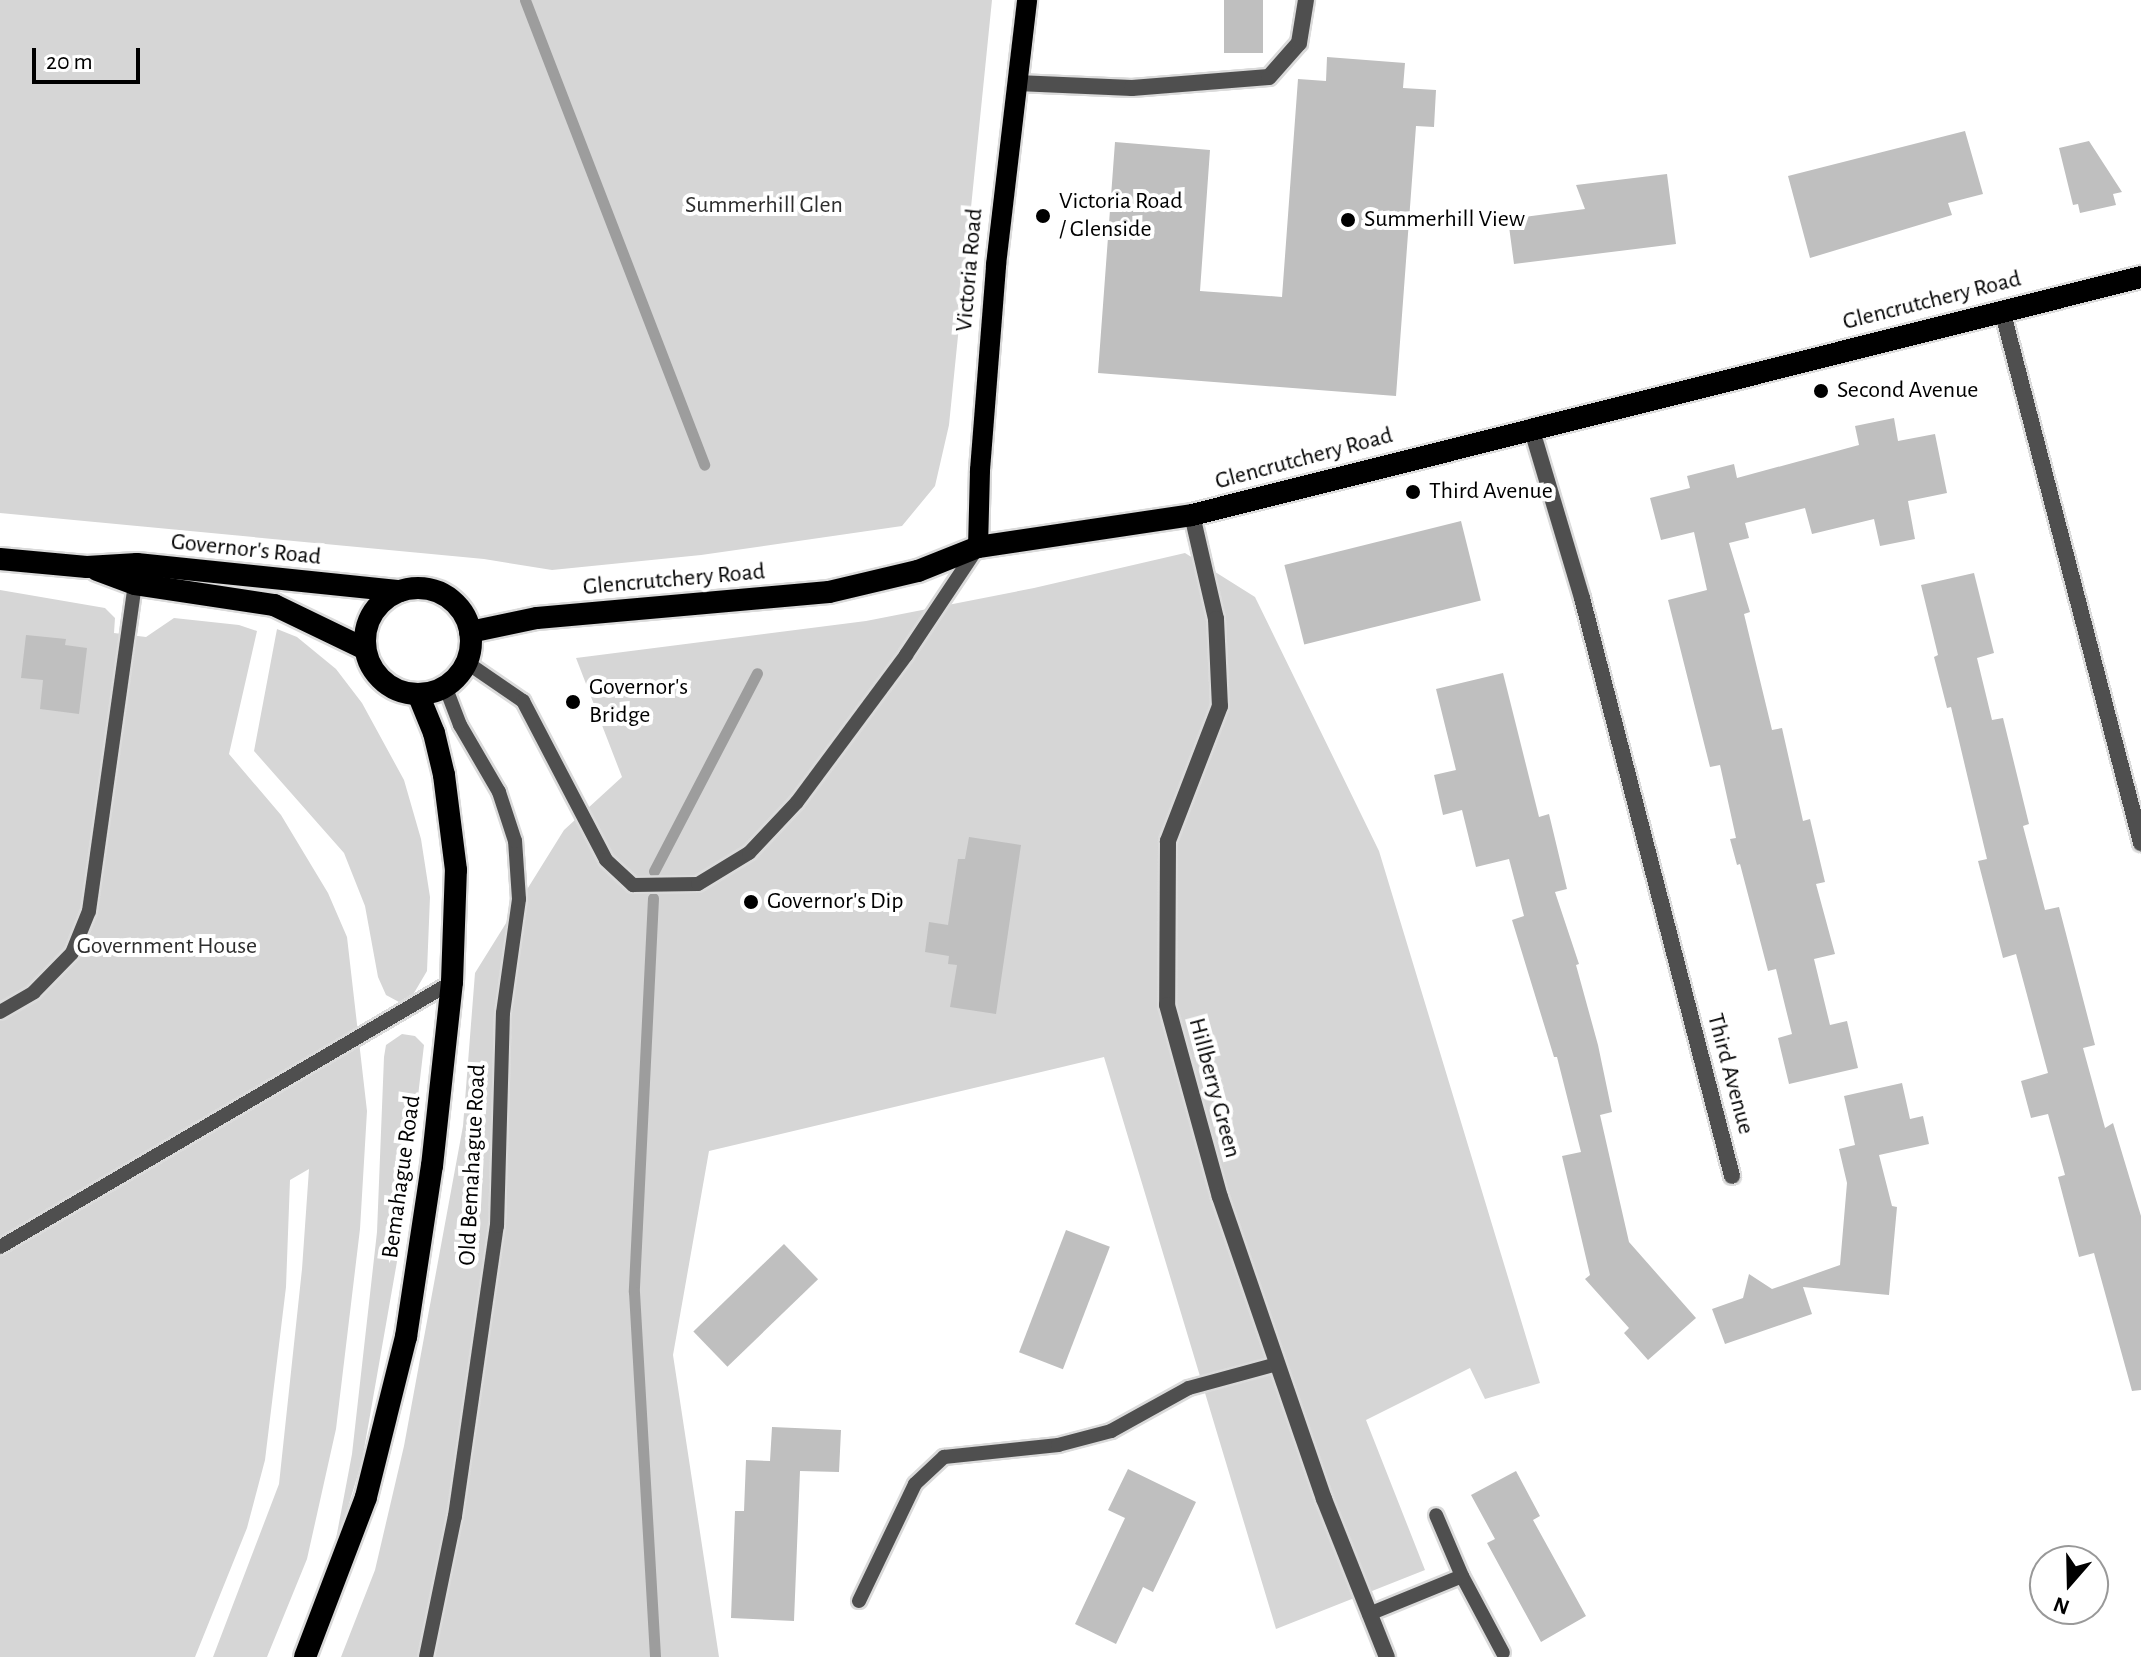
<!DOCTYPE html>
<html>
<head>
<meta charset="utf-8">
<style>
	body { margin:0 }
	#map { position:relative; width:2141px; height:1657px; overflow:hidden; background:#fff; font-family:"Alegreya Sans",sans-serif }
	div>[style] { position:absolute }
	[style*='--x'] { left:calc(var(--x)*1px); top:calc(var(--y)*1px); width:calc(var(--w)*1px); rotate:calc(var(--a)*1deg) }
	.green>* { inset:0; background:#d6d6d6 }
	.stream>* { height:11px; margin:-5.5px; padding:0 5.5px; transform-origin:5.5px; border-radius:5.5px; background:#9d9d9d }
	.building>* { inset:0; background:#bfbfbf; transform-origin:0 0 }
	.roads { filter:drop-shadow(2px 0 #dbdbdb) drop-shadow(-2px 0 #dbdbdb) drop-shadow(0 2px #dbdbdb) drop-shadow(0 -2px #dbdbdb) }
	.service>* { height:14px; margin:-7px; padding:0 7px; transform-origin:7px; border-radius:7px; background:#4f4f4f }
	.minor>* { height:16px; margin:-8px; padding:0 8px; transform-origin:8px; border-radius:8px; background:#4f4f4f }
	.primary>* { height:20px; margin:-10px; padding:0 10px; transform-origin:10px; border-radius:10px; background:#000 }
	.trunk>* { height:22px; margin:-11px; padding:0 11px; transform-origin:11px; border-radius:11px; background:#000 }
	.trunk>.ring { margin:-11px; padding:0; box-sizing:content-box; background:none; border:22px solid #000; border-radius:50% }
	.dots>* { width:22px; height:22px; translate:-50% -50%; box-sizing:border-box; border:4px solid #fff; border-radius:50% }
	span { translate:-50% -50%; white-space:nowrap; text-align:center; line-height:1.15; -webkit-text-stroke:8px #fff; paint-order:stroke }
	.poi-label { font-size:24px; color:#000 }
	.left { translate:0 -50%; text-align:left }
	.park-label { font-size:24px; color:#2d2d2d }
	.street-label { font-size:24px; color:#000 }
	.north { position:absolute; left:2029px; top:1545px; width:80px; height:80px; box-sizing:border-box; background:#fff; border:2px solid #999; border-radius:50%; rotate:200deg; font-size:22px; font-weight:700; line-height:32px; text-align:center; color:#000 }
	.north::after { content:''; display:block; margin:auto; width:28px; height:36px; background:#000; clip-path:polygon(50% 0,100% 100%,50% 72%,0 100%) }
	.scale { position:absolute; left:32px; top:48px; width:108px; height:36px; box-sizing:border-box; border:4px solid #000; border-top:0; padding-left:10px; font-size:24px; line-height:28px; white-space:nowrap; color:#000; -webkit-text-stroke:6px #fff; paint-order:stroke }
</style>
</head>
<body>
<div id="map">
	<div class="green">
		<div style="clip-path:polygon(0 0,992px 0,949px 425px,935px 486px,902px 526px,701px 555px,552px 570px,484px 559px,0 513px)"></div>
		<div style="clip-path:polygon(1185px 553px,1255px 597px,1379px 851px,1540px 1383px,1485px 1399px,1470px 1368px,1366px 1420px,1425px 1570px,1276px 1629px,1104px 1057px,709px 1151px,673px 1355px,719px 1657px,341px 1657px,375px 1570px,404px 1446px,463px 1126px,475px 973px,564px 830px,622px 777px,576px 658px,866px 621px,1034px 588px)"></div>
		<div style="clip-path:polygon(0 590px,105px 608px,115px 618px,114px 633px,146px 637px,174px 618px,239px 625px,257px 631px,229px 754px,281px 815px,328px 893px,347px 937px,367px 1111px,360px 1229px,336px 1429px,307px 1559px,267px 1657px,213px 1657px,279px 1484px,302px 1269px,309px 1169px,290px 1180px,286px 1287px,265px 1460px,247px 1528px,195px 1657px,0 1657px)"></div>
		<div style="clip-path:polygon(277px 629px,297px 637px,336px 669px,362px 703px,404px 780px,421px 839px,430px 897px,427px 971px,414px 993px,399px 1002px,386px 995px,378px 977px,365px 906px,344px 853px,254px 751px)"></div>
		<div style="clip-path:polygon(402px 1034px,415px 1036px,424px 1045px,402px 1233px,362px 1461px,332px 1560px,352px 1454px,377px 1232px,384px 1057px,386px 1045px)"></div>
	</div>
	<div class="stream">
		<div style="--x:525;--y:0;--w:498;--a:68.9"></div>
		<div style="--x:654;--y:871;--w:223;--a:-62.5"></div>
		<div style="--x:653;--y:898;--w:394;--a:92.8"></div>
		<div style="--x:634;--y:1292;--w:366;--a:86.7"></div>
	</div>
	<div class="building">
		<div style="left:1224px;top:0;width:39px;height:53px"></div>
		<div style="clip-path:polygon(1327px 57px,1405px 63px,1403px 88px,1436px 90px,1434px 127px,1416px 126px,1396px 396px,1098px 373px,1115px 142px,1210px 150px,1200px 291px,1282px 297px,1298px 79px,1326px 81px)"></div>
		<div style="clip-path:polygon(1965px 131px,1983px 194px,1948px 203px,1952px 215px,1810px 258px,1788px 176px)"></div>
		<div style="clip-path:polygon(2089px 141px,2122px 192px,2113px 194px,2116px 205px,2080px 213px,2078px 204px,2073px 205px,2059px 148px)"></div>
		<div style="clip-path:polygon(1667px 174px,1676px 244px,1514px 264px,1508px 219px,1585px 209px,1576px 185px)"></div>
		<div style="clip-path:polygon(1894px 418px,1898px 441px,1935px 434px,1947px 493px,1908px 501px,1915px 539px,1880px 546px,1874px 519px,1812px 534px,1805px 508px,1745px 523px,1749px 538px,1729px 543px,1750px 612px,1744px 614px,1772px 730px,1782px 728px,1803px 821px,1810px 819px,1825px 882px,1816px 884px,1835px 954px,1814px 959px,1830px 1025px,1847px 1021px,1858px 1068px,1789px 1084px,1778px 1038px,1792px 1034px,1776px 969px,1768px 971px,1740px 864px,1737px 865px,1730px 839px,1736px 838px,1720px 765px,1710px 767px,1668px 600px,1707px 590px,1694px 532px,1661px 540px,1650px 498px,1690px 488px,1687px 476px,1734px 464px,1737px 478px,1859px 445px,1855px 426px)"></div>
		<div style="left:1461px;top:521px;width:82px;height:182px;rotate:76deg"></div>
		<div style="clip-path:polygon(1974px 573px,1994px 653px,1977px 658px,1992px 720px,2003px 718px,2029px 824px,2023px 826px,2045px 910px,2059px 907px,2095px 1045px,2083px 1048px,2105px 1128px,2113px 1123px,2141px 1216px,2141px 1390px,2132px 1391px,2094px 1253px,2079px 1257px,2058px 1177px,2065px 1175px,2048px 1114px,2031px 1118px,2021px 1081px,2048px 1073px,2016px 954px,2003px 958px,1978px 861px,1987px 859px,1951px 707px,1947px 708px,1934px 657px,1938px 655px,1921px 585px)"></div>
		<div style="clip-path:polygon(26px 635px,66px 639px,65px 645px,87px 648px,79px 714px,40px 709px,43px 680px,21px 678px)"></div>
		<div style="clip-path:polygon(1503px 673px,1539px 817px,1549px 814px,1567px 889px,1555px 892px,1579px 964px,1576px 965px,1598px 1045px,1612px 1112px,1600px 1115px,1629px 1242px,1696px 1318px,1648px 1360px,1624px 1333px,1629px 1328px,1585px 1279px,1590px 1275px,1562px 1156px,1581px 1152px,1557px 1057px,1554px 1057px,1512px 920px,1524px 916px,1509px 859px,1476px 867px,1462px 810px,1443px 815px,1434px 775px,1456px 770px,1436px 689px)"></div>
		<div style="clip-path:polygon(969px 837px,1021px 845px,996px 1014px,950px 1007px,957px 965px,948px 964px,949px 956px,925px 952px,929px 922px,948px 925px,958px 859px,965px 859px)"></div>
		<div style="clip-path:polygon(1902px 1083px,1910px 1119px,1923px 1116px,1929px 1144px,1879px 1155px,1892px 1206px,1897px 1207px,1889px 1295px,1803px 1287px,1812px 1314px,1725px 1344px,1712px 1309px,1743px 1298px,1749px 1274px,1772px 1289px,1840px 1265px,1847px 1183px,1839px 1149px,1855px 1145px,1844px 1096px)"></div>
		<div style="left:1066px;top:1230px;width:47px;height:131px;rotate:21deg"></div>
		<div style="left:784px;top:1244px;width:49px;height:126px;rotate:46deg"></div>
		<div style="clip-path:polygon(772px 1427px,841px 1430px,839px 1472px,800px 1471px,794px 1621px,731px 1618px,735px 1511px,744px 1511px,746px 1460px,770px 1461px)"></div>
		<div style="clip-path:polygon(1128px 1469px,1196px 1502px,1153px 1592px,1143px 1587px,1116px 1644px,1075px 1624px,1125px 1518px,1108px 1510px)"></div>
		<div style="clip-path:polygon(1516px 1471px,1540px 1516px,1533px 1520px,1586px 1616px,1541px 1642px,1487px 1543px,1495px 1539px,1471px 1495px)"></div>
	</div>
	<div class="roads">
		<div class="service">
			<div style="--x:466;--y:662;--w:69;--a:34.4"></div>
			<div style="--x:523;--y:701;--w:179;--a:62.4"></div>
			<div style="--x:606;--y:860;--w:37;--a:43"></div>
			<div style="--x:633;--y:885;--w:65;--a:-0.9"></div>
			<div style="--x:698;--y:884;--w:60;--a:-31.3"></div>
			<div style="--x:749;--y:853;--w:70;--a:-46.7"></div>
			<div style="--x:797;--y:802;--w:183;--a:-53.4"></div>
			<div style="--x:906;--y:655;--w:126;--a:-56.3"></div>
			<div style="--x:0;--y:1012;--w:39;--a:-30"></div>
			<div style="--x:34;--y:992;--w:54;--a:-45.7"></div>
			<div style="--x:72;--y:953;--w:45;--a:-68"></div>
			<div style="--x:89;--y:911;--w:336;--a:-82"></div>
			<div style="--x:0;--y:1247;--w:524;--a:-30.38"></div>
			<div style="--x:1462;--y:1576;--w:87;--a:62"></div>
			<div style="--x:859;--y:1601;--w:130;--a:-64.4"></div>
			<div style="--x:915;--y:1484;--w:40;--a:-43"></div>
			<div style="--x:944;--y:1457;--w:115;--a:-6"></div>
			<div style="--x:1058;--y:1445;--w:55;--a:-14.8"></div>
			<div style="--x:1111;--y:1431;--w:89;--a:-28.9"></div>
			<div style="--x:1189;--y:1388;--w:91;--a:-15.3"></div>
			<div style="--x:1369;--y:1614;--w:100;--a:-22.2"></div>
			<div style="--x:1462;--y:1576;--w:66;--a:-113.1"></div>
			<div style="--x:426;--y:1657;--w:144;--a:-78.4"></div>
			<div style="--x:455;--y:1516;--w:293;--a:-81.8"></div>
			<div style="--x:497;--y:1226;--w:213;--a:-88.4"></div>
			<div style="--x:503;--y:1013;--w:115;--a:-82"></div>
			<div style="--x:519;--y:899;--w:58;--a:-93.9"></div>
			<div style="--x:515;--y:841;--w:52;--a:-108.1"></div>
			<div style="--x:499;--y:792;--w:78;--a:-120.2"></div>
			<div style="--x:460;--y:725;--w:42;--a:-111"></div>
		</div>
		<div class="minor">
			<div style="--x:1017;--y:83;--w:115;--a:2.5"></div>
			<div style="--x:1132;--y:88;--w:137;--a:-4.6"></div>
			<div style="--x:1269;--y:77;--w:45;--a:-48.6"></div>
			<div style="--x:1299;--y:43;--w:44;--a:-80.8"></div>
			<div style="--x:2002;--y:310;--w:551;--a:75.38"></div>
			<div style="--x:1531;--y:427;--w:178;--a:73.4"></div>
			<div style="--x:1582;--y:598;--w:597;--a:75.45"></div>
			<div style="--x:1192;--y:515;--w:107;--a:77"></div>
			<div style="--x:1216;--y:619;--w:87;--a:87.4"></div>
			<div style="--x:1220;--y:706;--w:145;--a:111.1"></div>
			<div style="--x:1168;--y:841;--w:164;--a:90.3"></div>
			<div style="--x:1167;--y:1005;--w:199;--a:74.6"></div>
			<div style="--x:1220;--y:1197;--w:319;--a:71"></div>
			<div style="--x:1324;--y:1499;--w:170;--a:68.3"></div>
		</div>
		<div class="primary">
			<div style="--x:978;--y:547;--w:77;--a:-88.5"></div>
			<div style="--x:980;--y:470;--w:206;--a:-85.5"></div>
			<div style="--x:996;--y:265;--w:267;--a:-83.3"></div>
		</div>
		<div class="trunk">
			<div style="--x:0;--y:559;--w:87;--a:5.3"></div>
			<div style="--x:87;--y:567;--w:50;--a:-3.4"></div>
			<div style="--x:137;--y:564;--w:264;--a:5.9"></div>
			<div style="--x:97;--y:570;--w:40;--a:20.2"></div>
			<div style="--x:135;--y:584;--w:141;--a:8.6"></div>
			<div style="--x:274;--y:605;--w:101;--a:25.8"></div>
			<div class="ring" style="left:365px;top:588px;width:84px;height:84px"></div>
			<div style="--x:470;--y:632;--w:68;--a:-11.8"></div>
			<div style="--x:537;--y:618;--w:293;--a:-5.1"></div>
			<div style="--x:829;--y:592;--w:91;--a:-13.3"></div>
			<div style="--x:918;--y:571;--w:65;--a:-21.8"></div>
			<div style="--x:978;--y:547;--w:216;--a:-8.5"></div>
			<div style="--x:1192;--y:515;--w:978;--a:-14.08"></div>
			<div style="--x:305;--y:1657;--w:171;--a:-69.1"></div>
			<div style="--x:366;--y:1497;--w:165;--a:-76"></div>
			<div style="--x:406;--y:1337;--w:173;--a:-81.4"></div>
			<div style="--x:432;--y:1166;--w:185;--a:-83.8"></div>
			<div style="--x:452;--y:982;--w:112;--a:-88"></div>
			<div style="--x:456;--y:870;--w:96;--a:-97.2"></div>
			<div style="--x:444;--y:775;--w:43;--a:-103.4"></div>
			<div style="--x:434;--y:733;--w:42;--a:-112.3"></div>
		</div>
	</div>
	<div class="dots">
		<div style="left:1043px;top:216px;background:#000"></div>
		<div style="left:1348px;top:220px;background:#000"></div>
		<div style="left:1821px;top:391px;background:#000"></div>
		<div style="left:1413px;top:492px;background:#000"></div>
		<div style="left:573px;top:702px;background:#000"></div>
		<div style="left:751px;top:902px;background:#000"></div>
	</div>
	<div class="poi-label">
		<span class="left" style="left:1059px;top:216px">Victoria Road<br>/ Glenside</span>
		<span class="left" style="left:1364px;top:220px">Summerhill View</span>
		<span class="left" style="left:1837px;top:391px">Second Avenue</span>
		<span class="left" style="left:1429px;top:492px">Third Avenue</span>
		<span class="left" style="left:589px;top:702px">Governor's<br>Bridge</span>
		<span class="left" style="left:767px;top:902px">Governor's Dip</span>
	</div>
	<div class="park-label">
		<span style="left:764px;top:206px">Summerhill Glen</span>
		<span style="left:167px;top:947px">Government House</span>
	</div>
	<div class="street-label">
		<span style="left:970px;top:270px;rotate:-85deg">Victoria Road</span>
		<span style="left:1932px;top:301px;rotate:-14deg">Glencrutchery Road</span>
		<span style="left:1304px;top:459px;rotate:-15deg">Glencrutchery Road</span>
		<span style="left:246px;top:550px;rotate:6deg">Governor's Road</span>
		<span style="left:674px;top:580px;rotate:-5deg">Glencrutchery Road</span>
		<span style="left:1730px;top:1074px;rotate:75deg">Third Avenue</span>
		<span style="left:1214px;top:1088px;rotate:75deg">Hillberry Green</span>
		<span style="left:473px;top:1165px;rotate:-87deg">Old Bemahague Road</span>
		<span style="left:402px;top:1177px;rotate:-82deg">Bemahague Road</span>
	</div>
	<div class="north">N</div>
	<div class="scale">20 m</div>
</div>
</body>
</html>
